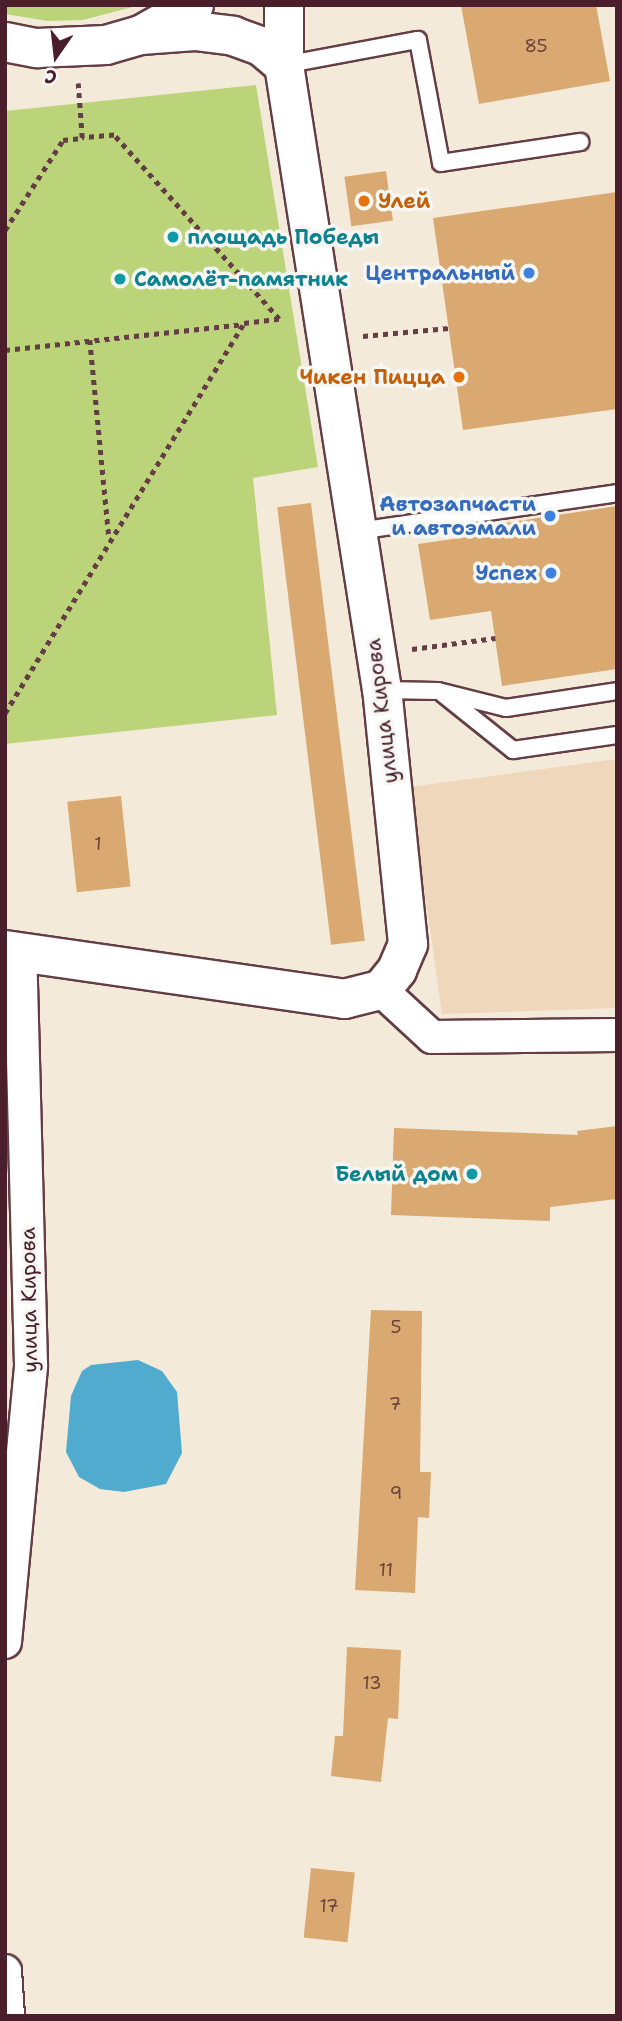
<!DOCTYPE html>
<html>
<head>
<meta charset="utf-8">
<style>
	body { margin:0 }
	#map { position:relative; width:622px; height:2021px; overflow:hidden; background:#f4eada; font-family:"Shantell Sans",sans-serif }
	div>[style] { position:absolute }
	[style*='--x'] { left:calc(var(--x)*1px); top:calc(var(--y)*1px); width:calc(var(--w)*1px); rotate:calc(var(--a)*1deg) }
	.built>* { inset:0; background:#eed7bb }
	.green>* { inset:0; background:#bbd479 }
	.water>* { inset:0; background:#50abce }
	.building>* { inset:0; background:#d9a971; transform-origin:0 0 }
	.path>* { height:4.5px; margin-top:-2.25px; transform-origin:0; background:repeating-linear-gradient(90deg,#643d45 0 5px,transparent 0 10px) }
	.roads { filter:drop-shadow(2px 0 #643d45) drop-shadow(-2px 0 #643d45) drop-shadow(0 2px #643d45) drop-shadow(0 -2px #643d45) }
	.service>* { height:16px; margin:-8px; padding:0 8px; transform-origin:8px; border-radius:8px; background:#fff }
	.minor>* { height:32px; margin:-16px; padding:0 16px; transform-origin:16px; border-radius:16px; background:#fff }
	.tertiary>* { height:38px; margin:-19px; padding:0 19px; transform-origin:19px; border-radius:19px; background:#fff }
	.primary>* { height:38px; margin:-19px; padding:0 19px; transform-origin:19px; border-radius:19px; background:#fff }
	.dots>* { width:19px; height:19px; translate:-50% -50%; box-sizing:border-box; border:4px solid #f6f6f2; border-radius:50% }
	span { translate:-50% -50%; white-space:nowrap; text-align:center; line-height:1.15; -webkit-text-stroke:7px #f6f6f2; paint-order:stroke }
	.number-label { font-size:18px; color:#6e423c }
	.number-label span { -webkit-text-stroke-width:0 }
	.food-label { font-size:21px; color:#c56008; font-weight:700 }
	.left { translate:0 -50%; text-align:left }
	.right { translate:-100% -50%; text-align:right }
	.culture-label { font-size:21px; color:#0d838f; font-weight:700 }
	.shop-label { font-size:21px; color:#366cbe; font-weight:700 }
	.street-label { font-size:21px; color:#4a1f2b }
	.frame { position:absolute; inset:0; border:7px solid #4a1f2b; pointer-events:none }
	.north { position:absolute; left:21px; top:21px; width:70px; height:70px; -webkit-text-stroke:5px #f6f6f2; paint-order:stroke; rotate:194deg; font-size:19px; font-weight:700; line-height:28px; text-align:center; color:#4a1f2b }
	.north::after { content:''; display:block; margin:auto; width:24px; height:32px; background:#4a1f2b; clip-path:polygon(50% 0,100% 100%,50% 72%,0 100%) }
</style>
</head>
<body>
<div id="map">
	<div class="built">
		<div style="clip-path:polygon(617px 759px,617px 1008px,442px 1014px,410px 787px)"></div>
	</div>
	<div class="green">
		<div style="clip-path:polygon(5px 5px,140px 5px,83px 20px,48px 21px,5px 14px)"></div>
		<div style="clip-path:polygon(256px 85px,318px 467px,253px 478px,277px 715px,5px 744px,5px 111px)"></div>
	</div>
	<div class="water">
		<div style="clip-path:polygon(138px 1360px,162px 1371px,177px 1392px,182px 1453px,166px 1484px,124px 1492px,100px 1489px,79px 1477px,66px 1452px,71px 1396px,82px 1371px,91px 1365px)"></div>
	</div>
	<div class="building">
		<div style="clip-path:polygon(461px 5px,596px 5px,610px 81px,479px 104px)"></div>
		<div style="left:386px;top:171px;width:50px;height:42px;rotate:82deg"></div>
		<div style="clip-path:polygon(617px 192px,617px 409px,463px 430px,433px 218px)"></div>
		<div style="left:311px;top:503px;width:441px;height:34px;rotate:83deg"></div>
		<div style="clip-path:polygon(617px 506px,617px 669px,502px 686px,491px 611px,430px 620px,418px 544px,480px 535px,479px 527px)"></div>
		<div style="left:121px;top:796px;width:91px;height:54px;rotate:84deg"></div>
		<div style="clip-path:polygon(617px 1126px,617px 1199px,550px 1207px,550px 1221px,391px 1215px,394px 1128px,578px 1135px,577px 1131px)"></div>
		<div style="clip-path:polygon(371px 1310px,422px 1311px,420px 1472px,431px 1472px,429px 1518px,418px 1517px,415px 1593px,355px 1590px)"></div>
		<div style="clip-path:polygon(347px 1647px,401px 1650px,398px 1719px,388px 1718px,381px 1782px,331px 1776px,335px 1736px,343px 1736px)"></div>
		<div style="left:311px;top:1868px;width:44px;height:70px;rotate:6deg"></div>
	</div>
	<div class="path">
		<div style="--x:5;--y:230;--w:107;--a:-57.2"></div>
		<div style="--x:63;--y:140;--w:19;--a:-6"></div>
		<div style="--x:82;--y:138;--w:55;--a:-94.2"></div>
		<div style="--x:363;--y:336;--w:86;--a:-5.3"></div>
		<div style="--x:90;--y:340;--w:199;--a:84.5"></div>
		<div style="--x:5;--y:350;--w:239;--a:-6.2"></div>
		<div style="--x:412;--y:649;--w:84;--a:-7.5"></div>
		<div style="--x:5;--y:713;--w:457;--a:-58.5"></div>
		<div style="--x:244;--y:323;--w:35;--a:-7"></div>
		<div style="--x:279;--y:319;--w:247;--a:-131.9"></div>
		<div style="--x:114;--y:135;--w:32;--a:175"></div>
	</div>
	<div class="roads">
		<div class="service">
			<div style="--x:284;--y:65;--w:136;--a:-10.6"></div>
			<div style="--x:418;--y:40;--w:125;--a:79.4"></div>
			<div style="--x:441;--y:163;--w:141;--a:-8.6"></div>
			<div style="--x:358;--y:531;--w:262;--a:-8.3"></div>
			<div style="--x:382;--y:690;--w:56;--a:1"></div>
			<div style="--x:438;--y:691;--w:70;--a:14"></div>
			<div style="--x:506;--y:708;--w:112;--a:-8.7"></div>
			<div style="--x:443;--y:694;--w:90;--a:38.7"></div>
			<div style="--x:513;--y:750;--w:105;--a:-8.2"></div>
		</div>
		<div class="minor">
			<div style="--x:381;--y:990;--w:69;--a:42.7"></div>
			<div style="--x:432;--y:1037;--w:185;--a:-0.6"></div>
			<div style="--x:5;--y:1642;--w:278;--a:-84.6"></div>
			<div style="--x:31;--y:1365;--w:409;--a:-91.5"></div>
			<div style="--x:5;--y:1971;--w:45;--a:86.2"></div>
		</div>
		<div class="tertiary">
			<div style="--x:141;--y:35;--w:54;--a:-4.2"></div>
			<div style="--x:195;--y:31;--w:38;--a:7"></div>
			<div style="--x:233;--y:36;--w:30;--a:20"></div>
			<div style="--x:261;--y:46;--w:30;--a:40"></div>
			<div style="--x:5;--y:950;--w:343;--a:8.2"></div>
			<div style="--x:344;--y:999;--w:38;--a:-14"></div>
			<div style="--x:381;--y:990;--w:26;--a:-51"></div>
			<div style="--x:397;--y:970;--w:28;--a:-67"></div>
			<div style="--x:408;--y:944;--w:255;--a:-95.8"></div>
			<div style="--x:382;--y:690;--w:633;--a:-98.91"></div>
			<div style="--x:284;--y:65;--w:60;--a:-90"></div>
		</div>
		<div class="primary">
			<div style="--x:5;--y:42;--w:33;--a:11"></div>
			<div style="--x:37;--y:48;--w:69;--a:-2.5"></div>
			<div style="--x:106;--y:45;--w:36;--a:-16"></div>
			<div style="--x:141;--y:35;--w:61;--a:-29.5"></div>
		</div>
	</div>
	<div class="dots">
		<div style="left:364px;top:201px;background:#e8710a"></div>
		<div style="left:173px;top:237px;background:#0f9aa8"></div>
		<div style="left:529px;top:273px;background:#3f7fe0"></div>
		<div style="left:120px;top:279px;background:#0f9aa8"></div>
		<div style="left:459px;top:377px;background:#e8710a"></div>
		<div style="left:550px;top:516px;background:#3f7fe0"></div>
		<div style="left:551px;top:573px;background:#3f7fe0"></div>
		<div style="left:472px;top:1174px;background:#0f9aa8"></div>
	</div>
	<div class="number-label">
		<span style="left:536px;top:46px">85</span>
		<span style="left:98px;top:844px">1</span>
		<span style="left:396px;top:1327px">5</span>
		<span style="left:395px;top:1404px">7</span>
		<span style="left:396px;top:1493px">9</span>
		<span style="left:386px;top:1570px">11</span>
		<span style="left:372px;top:1683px">13</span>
		<span style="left:329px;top:1906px">17</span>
	</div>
	<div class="food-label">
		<span class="left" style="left:378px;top:201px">Улей</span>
		<span class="right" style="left:445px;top:377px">Чикен Пицца</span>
	</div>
	<div class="culture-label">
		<span class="left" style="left:187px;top:237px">площадь Победы</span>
		<span class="left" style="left:134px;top:279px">Самолёт-памятник</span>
		<span class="right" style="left:458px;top:1174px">Белый дом</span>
	</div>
	<div class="shop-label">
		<span class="right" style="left:515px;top:273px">Центральный</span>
		<span class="right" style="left:536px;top:516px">Автозапчасти<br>и автоэмали</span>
		<span class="right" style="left:537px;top:573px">Успех</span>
	</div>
	<div class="street-label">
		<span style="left:382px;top:711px;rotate:-97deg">улица Кирова</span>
		<span style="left:29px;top:1300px;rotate:-91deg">улица Кирова</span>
	</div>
	<div class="frame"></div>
	<div class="north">С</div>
</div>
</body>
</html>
